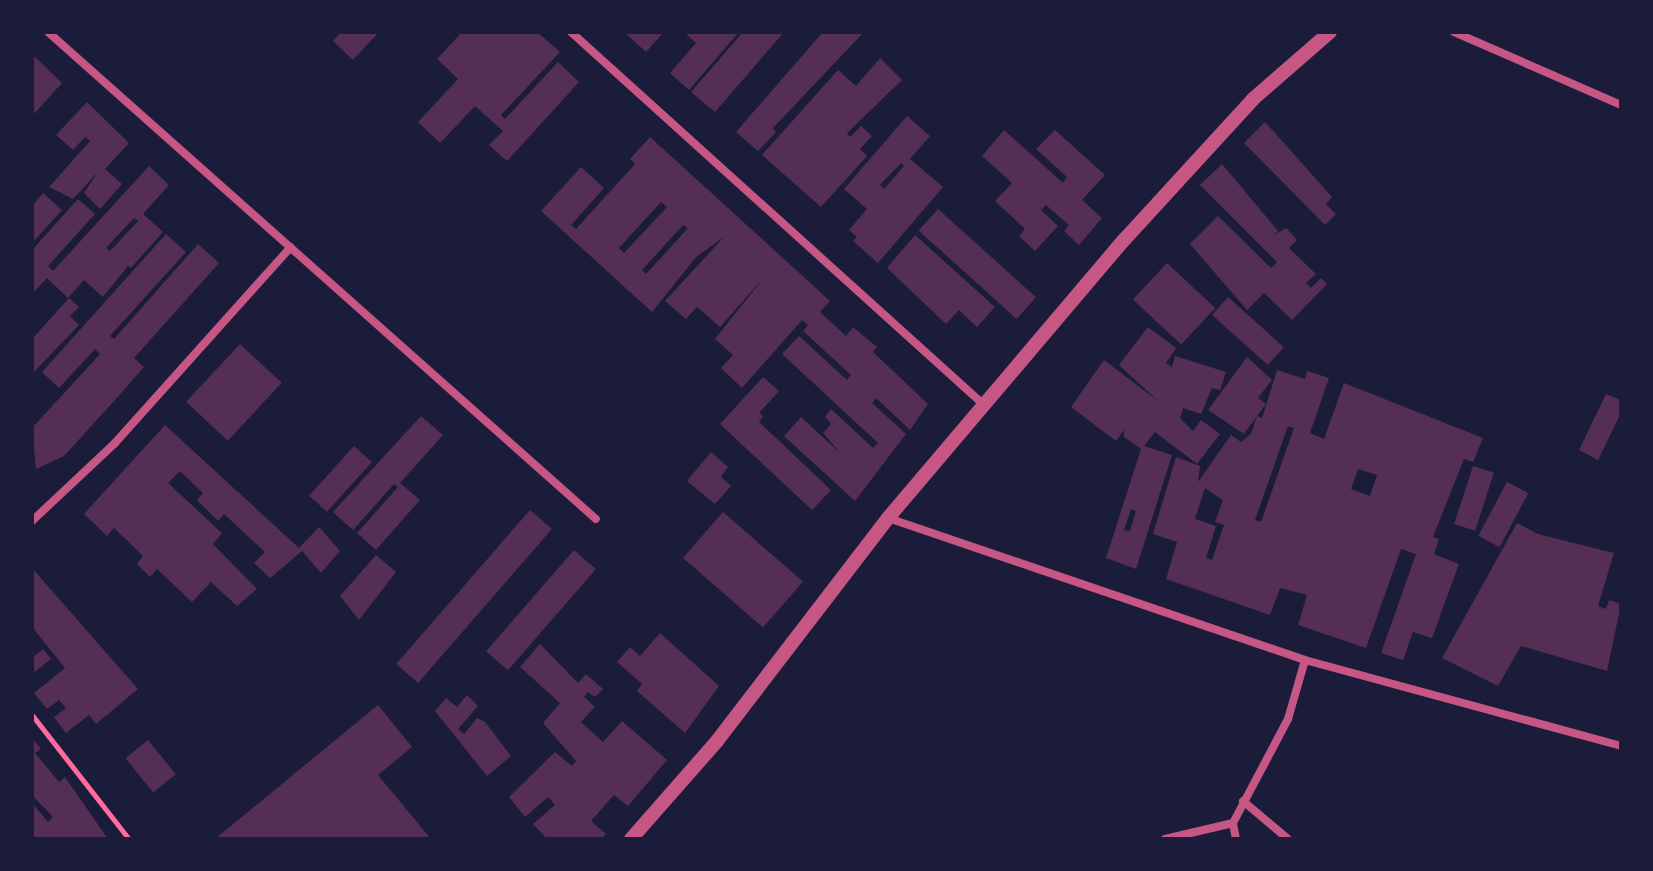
<!DOCTYPE html>
<html>
<head>
<meta charset="utf-8">
<style>
	body { margin:0 }
	#map { position:relative; width:1653px; height:871px; overflow:hidden; background:#1b1b3a; font-family:Rubik,sans-serif }
	div>[style] { position:absolute }
	[style*='--x'] { left:calc(var(--x)*1px); top:calc(var(--y)*1px); width:calc(var(--w)*1px); rotate:calc(var(--a)*1deg) }
	.building>* { inset:0; background:#542f53; transform-origin:0 0 }
	.path>* { height:5px; margin:-2.5px; padding:0 2.5px; transform-origin:2.5px; border-radius:2.5px; background:#ff6b9d }
	.minor>* { height:8px; margin:-4px; padding:0 4px; transform-origin:4px; border-radius:4px; background:#c65784 }
	.tertiary>* { height:14px; margin:-7px; padding:0 7px; transform-origin:7px; border-radius:7px; background:#c65784 }
	span { translate:-50% -50%; white-space:nowrap; text-align:center; line-height:1.15; -webkit-text-stroke:8px #1b1b3a; paint-order:stroke }
	.frame { position:absolute; inset:0; border:34px solid #1b1b3a; pointer-events:none }
</style>
</head>
<body>
<div id="map">
	<div class="building">
		<div style="clip-path:polygon(341px 32px,379px 32px,353px 60px,333px 41px)"></div>
		<div style="clip-path:polygon(462px 32px,537px 32px,560px 52px,501px 115px,505px 119px,558px 62px,579px 82px,507px 161px,489px 145px,503px 131px,475px 106px,440px 143px,418px 122px,458px 79px,437px 59px)"></div>
		<div style="clip-path:polygon(624px 32px,664px 32px,646px 52px)"></div>
		<div style="clip-path:polygon(684px 32px,739px 32px,689px 90px,670px 73px,696px 43px)"></div>
		<div style="clip-path:polygon(743px 32px,784px 32px,715px 112px,691px 92px)"></div>
		<div style="clip-path:polygon(823px 32px,864px 32px,773px 128px,776px 132px,758px 151px,736px 132px)"></div>
		<div style="clip-path:polygon(32px 54px,62px 83px,32px 116px)"></div>
		<div style="clip-path:polygon(880px 58px,902px 80px,847px 133px,850px 137px,861px 126px,872px 136px,860px 149px,867px 156px,821px 207px,762px 155px,838px 70px,856px 86px)"></div>
		<div style="clip-path:polygon(87px 102px,129px 143px,105px 169px,122px 184px,100px 209px,84px 193px,98px 172px,73px 199px,49px 187px,90px 141px,85px 137px,73px 150px,56px 135px)"></div>
		<div style="clip-path:polygon(evenodd,907px 116px,930px 136px,910px 159px,943px 187px,878px 263px,853px 241px,857px 237px,849px 230px,867px 209px,844px 189px,907px 116px,901px 163px,904px 166px,884px 189px,880px 185px,901px 163px)"></div>
		<div style="clip-path:polygon(1265px 122px,1332px 197px,1326px 204px,1336px 214px,1325px 225px,1244px 143px)"></div>
		<div style="clip-path:polygon(1004px 130px,1063px 183px,1067px 177px,1036px 149px,1055px 130px,1105px 175px,1082px 200px,1102px 218px,1079px 245px,1064px 231px,1069px 225px,1046px 205px,1041px 210px,1058px 226px,1035px 251px,1019px 236px,1025px 229px,995px 201px,1012px 183px,982px 156px)"></div>
		<div style="clip-path:polygon(evenodd,650px 137px,830px 301px,820px 312px,846px 336px,853px 327px,877px 347px,873px 352px,928px 404px,910px 430px,876px 398px,872px 403px,906px 434px,855px 501px,784px 436px,801px 417px,840px 453px,823px 433px,831px 424px,825px 417px,831px 409px,873px 448px,878px 443px,782px 354px,799px 336px,847px 380px,851px 375px,803px 331px,808px 325px,802px 320px,742px 388px,721px 368px,733px 355px,715px 339px,765px 276px,720px 327px,697px 307px,686px 319px,665px 301px,724px 237px,696px 257px,652px 312px,541px 211px,581px 167px,604px 188px,571px 225px,576px 229px,635px 164px,630px 159px,650px 137px,661px 202px,667px 207px,624px 253px,619px 248px,661px 202px,650px 137px,683px 225px,688px 228px,646px 274px,642px 270px,683px 225px)"></div>
		<div style="clip-path:polygon(1222px 164px,1278px 231px,1274px 235px,1286px 228px,1297px 240px,1289px 248px,1316px 274px,1306px 283px,1311px 288px,1321px 278px,1327px 284px,1292px 320px,1264px 293px,1247px 310px,1190px 244px,1218px 216px,1271px 268px,1277px 262px,1200px 185px)"></div>
		<div style="clip-path:polygon(evenodd,149px 166px,169px 185px,143px 214px,163px 232px,131px 268px,128px 266px,103px 297px,84px 280px,68px 298px,47px 278px,32px 294px,32px 250px,78px 199px,95px 214px,48px 266px,53px 271px,149px 166px,134px 218px,138px 221px,110px 251px,106px 248px,134px 218px)"></div>
		<div style="clip-path:polygon(43px 193px,62px 210px,32px 243px,32px 206px)"></div>
		<div style="left:938px;top:209px;width:132px;height:29px;rotate:42deg"></div>
		<div style="clip-path:polygon(166px 234px,186px 252px,110px 336px,114px 339px,198px 244px,219px 263px,134px 358px,144px 367px,114px 401px,64px 456px,36px 469px,32px 428px,100px 354px,95px 349px,59px 388px,42px 372px)"></div>
		<div style="clip-path:polygon(915px 235px,995px 307px,977px 327px,959px 310px,946px 324px,887px 268px)"></div>
		<div style="left:1167px;top:263px;width:66px;height:50px;rotate:43deg"></div>
		<div style="left:1228px;top:297px;width:75px;height:24px;rotate:42deg"></div>
		<div style="clip-path:polygon(69px 298px,79px 307px,70px 316px,79px 325px,32px 374px,32px 339px)"></div>
		<div style="clip-path:polygon(evenodd,1148px 327px,1176px 348px,1166px 363px,1172px 367px,1175px 356px,1226px 372px,1220px 390px,1212px 388px,1201px 414px,1183px 408px,1180px 418px,1193px 431px,1201px 420px,1220px 434px,1197px 464px,1155px 432px,1144px 446px,1172px 455px,1136px 569px,1106px 558px,1141px 449px,1124px 437px,1124px 430px,1116px 441px,1071px 407px,1104px 360px,1158px 401px,1119px 365px,1148px 327px,1131px 509px,1136px 511px,1130px 531px,1124px 530px,1131px 509px)"></div>
		<div style="left:240px;top:344px;width:57px;height:79px;rotate:43deg"></div>
		<div style="clip-path:polygon(evenodd,1247px 357px,1272px 380px,1258px 398px,1266px 404px,1257px 416px,1262px 418px,1277px 370px,1305px 379px,1307px 371px,1329px 378px,1310px 433px,1324px 439px,1344px 383px,1483px 438px,1473px 462px,1464px 459px,1433px 537px,1439px 539px,1434px 554px,1459px 564px,1432px 638px,1413px 632px,1403px 660px,1381px 653px,1416px 554px,1401px 549px,1366px 648px,1298px 625px,1307px 595px,1280px 588px,1270px 615px,1166px 579px,1177px 542px,1153px 534px,1176px 457px,1200px 466px,1198px 482px,1231px 435px,1241px 442px,1251px 434px,1257px 416px,1244px 434px,1208px 410px,1247px 357px,1288px 426px,1294px 428px,1261px 522px,1255px 520px,1288px 426px,1247px 357px,1358px 469px,1377px 475px,1370px 496px,1351px 489px,1358px 469px,1247px 357px,1205px 488px,1223px 500px,1215px 522px,1224px 525px,1212px 560px,1206px 558px,1216px 526px,1195px 519px,1205px 488px)"></div>
		<div style="clip-path:polygon(763px 377px,779px 391px,759px 413px,763px 416px,759px 422px,831px 490px,812px 510px,720px 424px)"></div>
		<div style="clip-path:polygon(1606px 394px,1621px 400px,1621px 413px,1598px 460px,1579px 450px)"></div>
		<div style="clip-path:polygon(421px 416px,443px 435px,400px 483px,420px 500px,376px 550px,357px 533px,398px 487px,394px 484px,353px 530px,333px 512px)"></div>
		<div style="clip-path:polygon(165px 425px,299px 548px,319px 527px,340px 551px,321px 573px,302px 551px,270px 578px,254px 563px,265px 552px,224px 514px,218px 521px,197px 500px,203px 493px,180px 471px,168px 483px,222px 533px,213px 544px,257px 589px,237px 606px,211px 582px,192px 602px,157px 569px,150px 577px,137px 564px,143px 556px,114px 528px,107px 536px,84px 514px)"></div>
		<div style="left:354px;top:446px;width:24px;height:67px;rotate:42deg"></div>
		<div style="clip-path:polygon(711px 452px,728px 467px,721px 477px,731px 486px,715px 504px,687px 481px)"></div>
		<div style="left:1473px;top:466px;width:22px;height:61px;rotate:18deg"></div>
		<div style="left:1507px;top:482px;width:24px;height:61px;rotate:28deg"></div>
		<div style="left:530px;top:510px;width:29px;height:204px;rotate:41deg"></div>
		<div style="left:723px;top:512px;width:106px;height:61px;rotate:41deg"></div>
		<div style="clip-path:polygon(1517px 523px,1538px 534px,1614px 553px,1598px 606px,1606px 609px,1609px 600px,1621px 604px,1607px 671px,1521px 646px,1498px 686px,1442px 658px)"></div>
		<div style="left:574px;top:550px;width:29px;height:134px;rotate:41deg"></div>
		<div style="clip-path:polygon(376px 555px,396px 572px,359px 620px,340px 596px)"></div>
		<div style="clip-path:polygon(32px 568px,138px 689px,96px 724px,89px 715px,66px 733px,54px 717px,66px 708px,59px 700px,47px 709px,34px 693px,65px 668px,32px 627px)"></div>
		<div style="clip-path:polygon(660px 633px,719px 686px,685px 733px,637px 691px,642px 684px,617px 662px,630px 647px,640px 656px)"></div>
		<div style="clip-path:polygon(540px 644px,578px 683px,586px 674px,603px 689px,595px 697px,588px 692px,584px 697px,595px 707px,581px 722px,603px 742px,622px 721px,667px 760px,628px 806px,614px 795px,591px 821px,606px 834px,601px 839px,547px 839px,533px 824px,555px 805px,548px 797px,525px 817px,509px 797px,555px 752px,572px 766px,576px 761px,543px 723px,560px 703px,520px 667px)"></div>
		<div style="clip-path:polygon(43px 649px,51px 659px,32px 674px,32px 658px)"></div>
		<div style="clip-path:polygon(467px 695px,478px 706px,458px 729px,464px 734px,477px 718px,485px 722px,511px 756px,487px 776px,435px 711px,446px 698px,457px 707px)"></div>
		<div style="clip-path:polygon(378px 705px,412px 747px,378px 775px,431px 839px,215px 839px)"></div>
		<div style="clip-path:polygon(32px 738px,41px 749px,35px 753px,59px 782px,65px 777px,108px 839px,32px 839px,32px 803px,48px 822px,53px 817px,32px 795px)"></div>
		<div style="left:148px;top:740px;width:44px;height:29px;rotate:51deg"></div>
	</div>
	<div class="path">
		<div style="--x:32;--y:715;--w:157;--a:52"></div>
	</div>
	<div class="minor">
		<div style="--x:48;--y:32;--w:733;--a:41.63"></div>
		<div style="--x:571;--y:32;--w:555;--a:42.08"></div>
		<div style="--x:1454;--y:32;--w:182;--a:23.6"></div>
		<div style="--x:888;--y:518;--w:441;--a:18.8"></div>
		<div style="--x:1305;--y:660;--w:327;--a:15.2"></div>
		<div style="--x:32;--y:521;--w:114;--a:-43.2"></div>
		<div style="--x:115;--y:443;--w:263;--a:-48.1"></div>
		<div style="--x:1243;--y:801;--w:59;--a:40.2"></div>
		<div style="--x:1165;--y:839;--w:70;--a:-13.2"></div>
		<div style="--x:1236;--y:839;--w:16;--a:-101"></div>
		<div style="--x:1233;--y:823;--w:118;--a:-62.1"></div>
		<div style="--x:1288;--y:719;--w:61;--a:-73.9"></div>
	</div>
	<div class="tertiary">
		<div style="--x:631;--y:839;--w:130;--a:-48.7"></div>
		<div style="--x:717;--y:741;--w:281;--a:-52.5"></div>
		<div style="--x:888;--y:518;--w:365;--a:-49.7"></div>
		<div style="--x:1124;--y:240;--w:191;--a:-47.5"></div>
		<div style="--x:1253;--y:99;--w:102;--a:-41"></div>
	</div>
	<div class="frame"></div>
</div>
</body>
</html>
